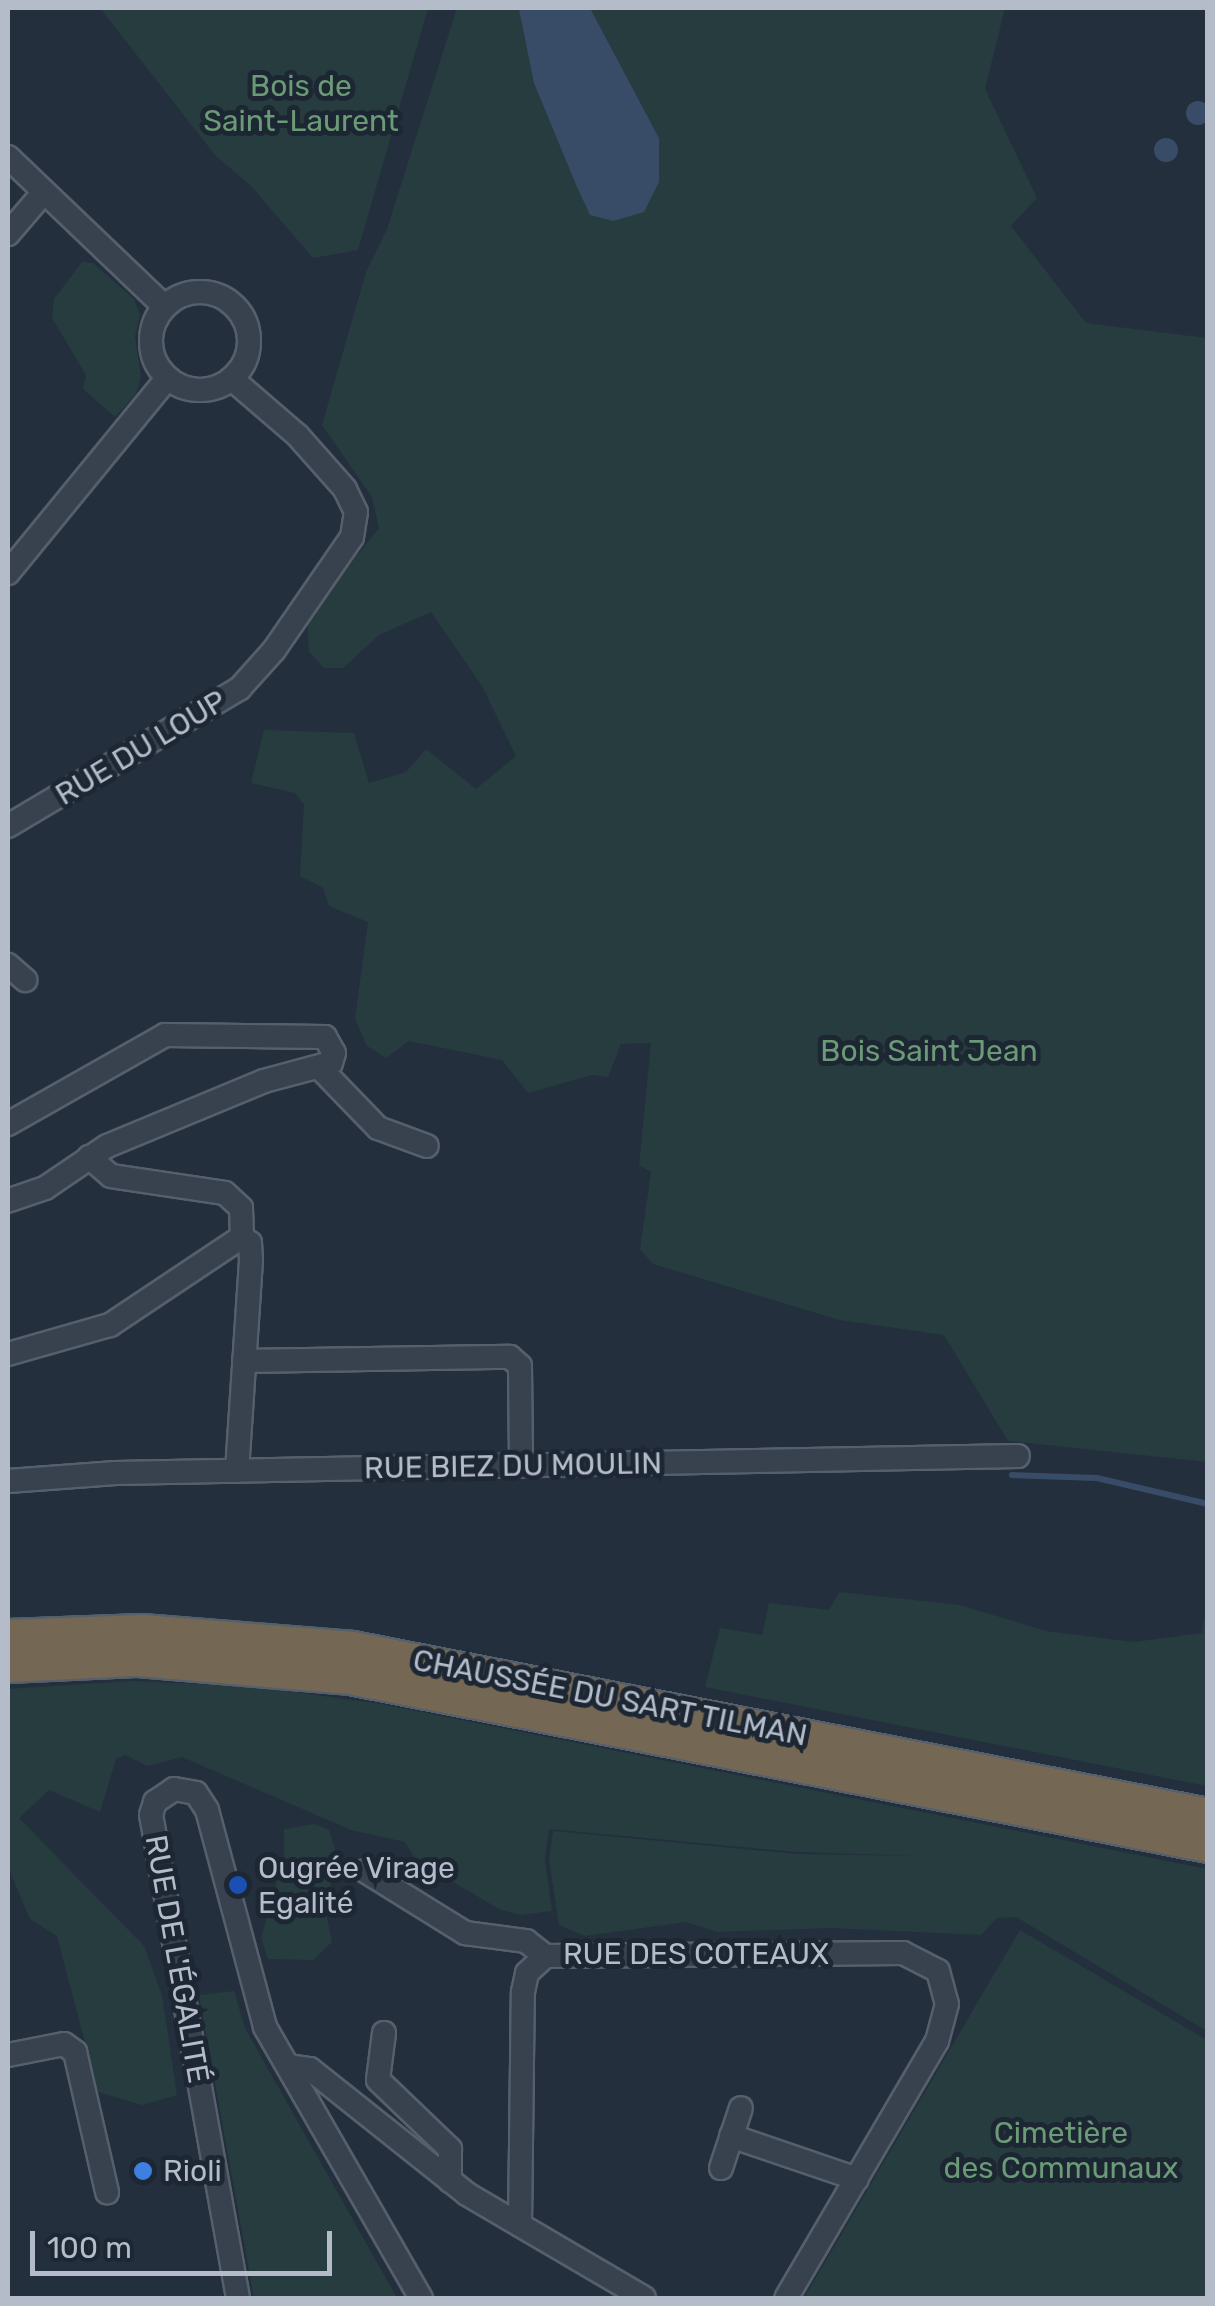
<!DOCTYPE html>
<html>
<head>
<meta charset="utf-8">
<style>
	body { margin:0 }
	#map { position:relative; width:1215px; height:2306px; overflow:hidden; background:#242f3e; font-family:Rubik,sans-serif }
	div>[style] { position:absolute }
	[style*='--x'] { left:calc(var(--x)*1px); top:calc(var(--y)*1px); width:calc(var(--w)*1px); rotate:calc(var(--a)*1deg) }
	.green>* { inset:0; background:#263c3f }
	.water>* { inset:0; background:#394c67 }
	.round { border-radius:50% }
	.stream>* { height:6px; margin:-3px; padding:0 3px; transform-origin:3px; border-radius:3px; background:#394c67 }
	.roads { filter:drop-shadow(2px 0 #565f6c) drop-shadow(-2px 0 #565f6c) drop-shadow(0 2px #565f6c) drop-shadow(0 -2px #565f6c) }
	.minor>* { height:22px; margin:-11px; padding:0 11px; transform-origin:11px; border-radius:11px; background:#38414e }
	.minor>.ring { margin:-11px; padding:0; box-sizing:content-box; background:none; border:22px solid #38414e; border-radius:50% }
	.highway>* { height:32px; margin:-16px; padding:0 16px; transform-origin:16px; border-radius:16px; background:#746855 }
	.dots>* { width:28px; height:28px; translate:-50% -50%; box-sizing:border-box; border:5px solid #1d2633; border-radius:50% }
	span { translate:-50% -50%; white-space:nowrap; text-align:center; line-height:1.15; -webkit-text-stroke:10px #1d2633; paint-order:stroke }
	.park-label { font-size:30px; color:#6b9a76 }
	.street-label { font-size:30px; color:#b4bcc9 }
	.poi-label { font-size:30px; color:#b4bcc9 }
	.left { translate:0 -50%; text-align:left }
	.frame { position:absolute; inset:0; border:10px solid #b4bcc9; pointer-events:none }
	.scale { position:absolute; left:30px; top:2231px; width:302px; height:45px; box-sizing:border-box; border:5px solid #b4bcc9; border-top:0; padding-left:12px; font-size:30px; line-height:35px; white-space:nowrap; color:#b4bcc9; -webkit-text-stroke:8px #1d2633; paint-order:stroke }
</style>
</head>
<body>
<div id="map">
	<div class="green">
		<div style="clip-path:polygon(100px 8px,428px 8px,358px 250px,313px 258px,251px 186px,215px 155px)"></div>
		<div style="clip-path:polygon(457px 8px,519px 8px,659px 138px,590px 8px,1005px 8px,985px 89px,1037px 198px,1011px 226px,1086px 323px,1207px 338px,1207px 1462px,1008px 1441px,944px 1335px,840px 1320px,653px 1264px,640px 1249px,651px 1172px,639px 1165px,651px 1043px,621px 1044px,608px 1077px,592px 1075px,528px 1093px,502px 1060px,409px 1041px,386px 1058px,367px 1046px,355px 1019px,368px 922px,329px 906px,323px 888px,300px 876px,304px 805px,295px 793px,251px 783px,264px 730px,354px 733px,369px 783px,406px 772px,426px 749px,476px 789px,516px 756px,482px 686px,431px 612px,379px 635px,343px 668px,324px 668px,309px 652px,307px 617px,379px 528px,372px 497px,322px 425px,366px 272px,387px 229px)"></div>
		<div style="clip-path:polygon(82px 262px,93px 263px,134px 299px,140px 314px,135px 337px,141px 376px,136px 394px,115px 417px,83px 389px,86px 375px,52px 318px,54px 299px)"></div>
		<div style="clip-path:polygon(839px 1592px,960px 1605px,1046px 1631px,1134px 1642px,1202px 1633px,1207px 1603px,1207px 1786px,705px 1687px,720px 1628px,762px 1635px,769px 1603px,829px 1610px)"></div>
		<div style="clip-path:polygon(132px 1681px,258px 1687px,381px 1704px,1207px 1869px,1207px 2031px,1016px 1917px,997px 1918px,981px 1935px,831px 1928px,717px 1932px,686px 1922px,585px 1936px,559px 1925px,549px 1860px,553px 1831px,797px 1854px,923px 1856px,797px 1852px,549px 1829px,545px 1860px,552px 1911px,520px 1915px,499px 1909px,416px 1860px,405px 1842px,351px 1830px,182px 1757px,148px 1766px,125px 1755px,116px 1759px,100px 1812px,49px 1790px,19px 1818px,144px 1946px,162px 1995px,177px 2095px,142px 2105px,98px 2092px,57px 1936px,30px 1919px,8px 1867px,8px 1689px)"></div>
		<div style="clip-path:polygon(315px 1824px,329px 1830px,339px 1862px,324px 1902px,332px 1942px,313px 1960px,268px 1959px,261px 1938px,284px 1857px,284px 1829px)"></div>
		<div style="clip-path:polygon(1020px 1930px,1207px 2040px,1207px 2298px,804px 2298px)"></div>
		<div style="clip-path:polygon(234px 1991px,245px 2028px,397px 2298px,254px 2298px,199px 1995px)"></div>
	</div>
	<div class="water">
		<div style="clip-path:polygon(590px 8px,659px 138px,659px 182px,644px 212px,613px 221px,590px 215px,577px 187px,534px 83px,519px 9px)"></div>
		<div class="round" style="left:1186px;top:101px;width:24px;height:24px"></div>
		<div class="round" style="left:1154px;top:138px;width:24px;height:24px"></div>
	</div>
	<div class="stream">
		<div style="--x:1012;--y:1475;--w:85;--a:2"></div>
		<div style="--x:1097;--y:1478;--w:114;--a:13.2"></div>
	</div>
	<div class="roads">
		<div class="minor">
			<div style="--x:8;--y:157;--w:216;--a:43.7"></div>
			<div style="--x:8;--y:234;--w:55;--a:-49.4"></div>
			<div class="ring" style="left:151px;top:292px;width:76px;height:76px"></div>
			<div style="--x:8;--y:573;--w:251;--a:-50.7"></div>
			<div style="--x:8;--y:826;--w:269;--a:-30.7"></div>
			<div style="--x:239;--y:689;--w:52;--a:-48.1"></div>
			<div style="--x:274;--y:650;--w:137;--a:-55.4"></div>
			<div style="--x:352;--y:537;--w:25;--a:-81"></div>
			<div style="--x:356;--y:512;--w:25;--a:-116"></div>
			<div style="--x:345;--y:489;--w:72;--a:-131.6"></div>
			<div style="--x:297;--y:435;--w:86;--a:-139.3"></div>
			<div style="--x:8;--y:965;--w:23;--a:41"></div>
			<div style="--x:319;--y:1067;--w:85;--a:46"></div>
			<div style="--x:378;--y:1128;--w:52;--a:20.2"></div>
			<div style="--x:8;--y:1124;--w:180;--a:-29.5"></div>
			<div style="--x:165;--y:1035;--w:160;--a:0.7"></div>
			<div style="--x:325;--y:1037;--w:18;--a:61"></div>
			<div style="--x:334;--y:1053;--w:10;--a:107"></div>
			<div style="--x:331;--y:1063;--w:69;--a:165"></div>
			<div style="--x:264;--y:1081;--w:170;--a:157.5"></div>
			<div style="--x:107;--y:1146;--w:75;--a:145.9"></div>
			<div style="--x:45;--y:1188;--w:39;--a:161"></div>
			<div style="--x:89;--y:1157;--w:29;--a:41"></div>
			<div style="--x:111;--y:1176;--w:115;--a:8.5"></div>
			<div style="--x:225;--y:1193;--w:22;--a:43"></div>
			<div style="--x:241;--y:1208;--w:29;--a:88"></div>
			<div style="--x:8;--y:1354;--w:106;--a:-15.9"></div>
			<div style="--x:110;--y:1325;--w:159;--a:-33.7"></div>
			<div style="--x:244;--y:1361;--w:266;--a:-0.9"></div>
			<div style="--x:510;--y:1357;--w:13;--a:42"></div>
			<div style="--x:520;--y:1366;--w:99;--a:89.4"></div>
			<div style="--x:237;--y:1471;--w:210;--a:-86.2"></div>
			<div style="--x:251;--y:1261;--w:18;--a:-93"></div>
			<div style="--x:250;--y:1243;--w:10;--a:-143"></div>
			<div style="--x:8;--y:1481;--w:108;--a:-4.2"></div>
			<div style="--x:116;--y:1473;--w:902;--a:-1.08"></div>
			<div style="--x:365;--y:1871;--w:118;--a:31.8"></div>
			<div style="--x:465;--y:1933;--w:62;--a:7.5"></div>
			<div style="--x:526;--y:1941;--w:24;--a:38"></div>
			<div style="--x:545;--y:1956;--w:358;--a:-0.5"></div>
			<div style="--x:903;--y:1953;--w:39;--a:27"></div>
			<div style="--x:938;--y:1971;--w:34;--a:75"></div>
			<div style="--x:947;--y:2004;--w:38;--a:105"></div>
			<div style="--x:937;--y:2041;--w:298;--a:120.4"></div>
			<div style="--x:384;--y:2033;--w:47;--a:97.3"></div>
			<div style="--x:378;--y:2080;--w:100;--a:43.8"></div>
			<div style="--x:450;--y:2149;--w:32;--a:90"></div>
			<div style="--x:8;--y:2055;--w:57;--a:-11.1"></div>
			<div style="--x:64;--y:2044;--w:14;--a:36"></div>
			<div style="--x:75;--y:2052;--w:144;--a:77.1"></div>
			<div style="--x:288;--y:2066;--w:22;--a:8"></div>
			<div style="--x:310;--y:2069;--w:201;--a:38.5"></div>
			<div style="--x:467;--y:2194;--w:205;--a:30.4"></div>
			<div style="--x:731;--y:2136;--w:133;--a:18.8"></div>
			<div style="--x:721;--y:2168;--w:63;--a:-71.6"></div>
			<div style="--x:520;--y:2225;--w:233;--a:-89.3"></div>
			<div style="--x:523;--y:1992;--w:19;--a:-78"></div>
			<div style="--x:527;--y:1973;--w:25;--a:-43"></div>
			<div style="--x:238;--y:2298;--w:491;--a:-100.2"></div>
			<div style="--x:151;--y:1815;--w:14;--a:-73"></div>
			<div style="--x:155;--y:1802;--w:23;--a:-34"></div>
			<div style="--x:174;--y:1789;--w:22;--a:10"></div>
			<div style="--x:196;--y:1793;--w:20;--a:57"></div>
			<div style="--x:207;--y:1810;--w:225;--a:75"></div>
			<div style="--x:265;--y:2027;--w:313;--a:60.1"></div>
		</div>
		<div class="highway">
			<div style="--x:8;--y:1636;--w:134;--a:-2.1"></div>
			<div style="--x:142;--y:1631;--w:212;--a:4.6"></div>
			<div style="--x:353;--y:1648;--w:871;--a:11.05"></div>
			<div style="--x:8;--y:1666;--w:128;--a:-2.7"></div>
			<div style="--x:136;--y:1660;--w:215;--a:4.8"></div>
			<div style="--x:350;--y:1678;--w:874;--a:11.08"></div>
		</div>
	</div>
	<div class="dots">
		<div style="left:238px;top:1885px;background:#1a4fb4"></div>
		<div style="left:143px;top:2171px;background:#3f7fe0"></div>
	</div>
	<div class="park-label">
		<span style="left:301px;top:103px">Bois de<br>Saint-Laurent</span>
		<span style="left:929px;top:1051px">Bois Saint Jean</span>
		<span style="left:1061px;top:2150px">Cimetière<br>des Communaux</span>
	</div>
	<div class="street-label">
		<span style="left:141px;top:748px;rotate:-31deg">RUE DU LOUP</span>
		<span style="left:513px;top:1466px;rotate:-1deg">RUE BIEZ DU MOULIN</span>
		<span style="left:610px;top:1698px;rotate:11deg">CHAUSSÉE DU SART TILMAN</span>
		<span style="left:696px;top:1954px">RUE DES COTEAUX</span>
		<span style="left:177px;top:1959px;rotate:80deg">RUE DE L'ÉGALITÉ</span>
	</div>
	<div class="poi-label">
		<span class="left" style="left:258px;top:1885px">Ougrée Virage<br>Egalité</span>
		<span class="left" style="left:163px;top:2171px">Rioli</span>
	</div>
	<div class="frame"></div>
	<div class="scale">100 m</div>
</div>
</body>
</html>
